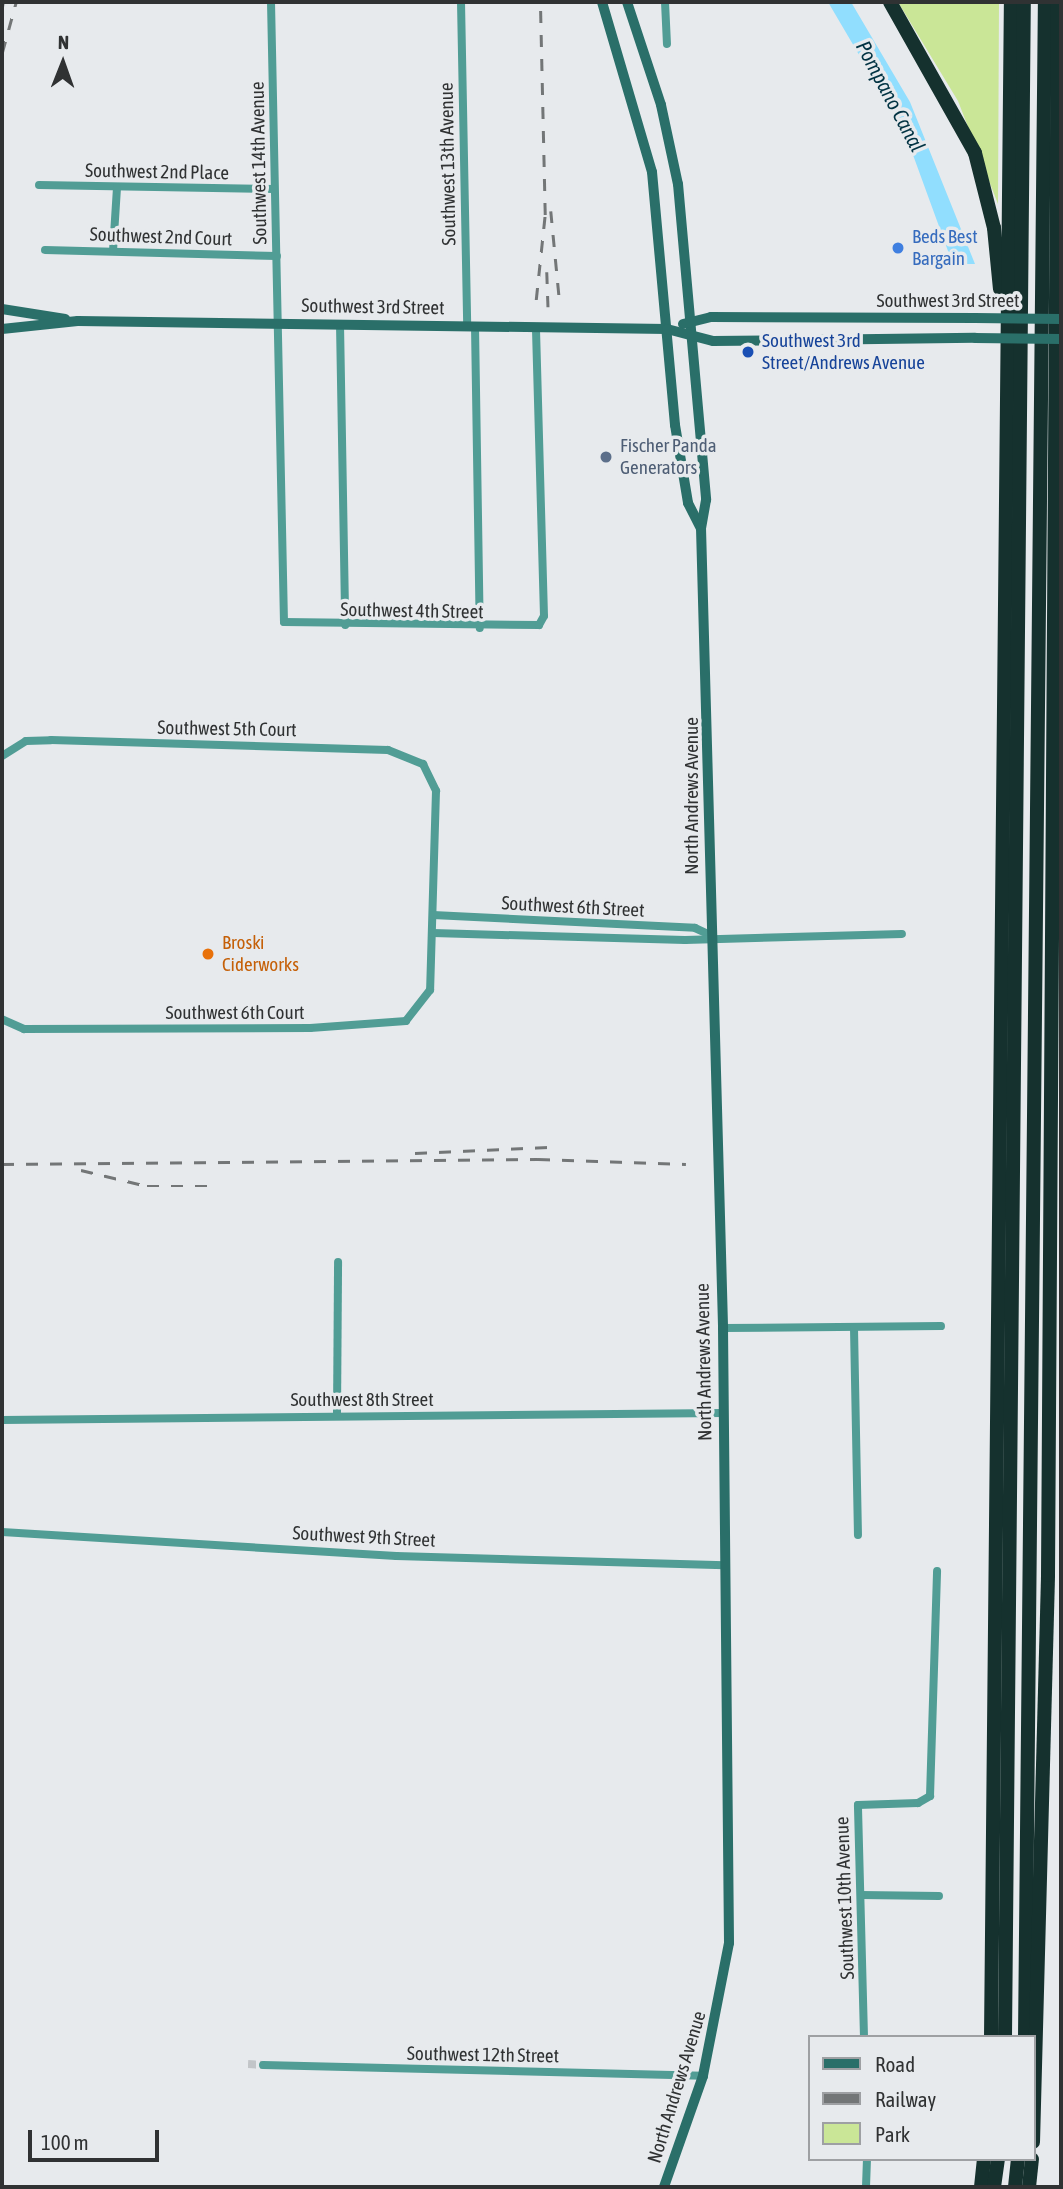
<!DOCTYPE html>
<html>
<head>
<meta charset="utf-8">
<style>
	body { margin:0 }
	#map { position:relative; width:1063px; height:2189px; overflow:hidden; background:#e7eaed; font-family:"Asap Condensed",sans-serif }
	div>[style] { position:absolute }
	[style*='--x'] { left:calc(var(--x)*1px); top:calc(var(--y)*1px); width:calc(var(--w)*1px); rotate:calc(var(--a)*1deg) }
	.green>* { inset:0; background:#cae697 }
	.water>* { inset:0; background:#91defe }
	.street-tunnel>* { height:8px; margin-top:-4px; transform-origin:0; background:repeating-linear-gradient(90deg,#c2c5c8 0 8px,transparent 0 12px) }
	.street>* { height:8px; margin:-4px; padding:0 4px; transform-origin:4px; border-radius:4px; background:#519d95 }
	.secondary>* { height:10px; margin:-5px; padding:0 5px; transform-origin:5px; border-radius:5px; background:#2a6f69 }
	.highway>* { height:14px; margin:-7px; padding:0 7px; transform-origin:7px; border-radius:7px; background:#15312e }
	.rail>* { height:2.5px; margin-top:-1.25px; transform-origin:0; background:repeating-linear-gradient(90deg,#737677 0 12px,transparent 0 24px) }
	.secondary-bridge>* { height:10px; margin:-5px; padding:0 5px; transform-origin:5px; border-radius:5px; background:#2a6f69 }
	.dots>* { width:19px; height:19px; translate:-50% -50%; box-sizing:border-box; border:4px solid #e7eaed; border-radius:50% }
	span { translate:-50% -50%; white-space:nowrap; text-align:center; line-height:1.15; -webkit-text-stroke:7px #e7eaed; paint-order:stroke }
	.street-label { font-size:19px; color:#303233 }
	.shop-label { font-size:19px; color:#366cbe }
	.left { translate:0 -50%; text-align:left }
	.transit-label { font-size:19px; color:#164399 }
	.service-label { font-size:19px; color:#4e5e75 }
	.food-label { font-size:19px; color:#c56008 }
	.water-label { font-size:21px; color:#023343; font-style:italic }
	.frame { position:absolute; inset:0; border:4px solid #303233; pointer-events:none }
	.legend { position:absolute; left:808px; top:2035px; width:228px; height:126px; box-sizing:border-box; background:#e7eaed; border:2px solid #9ea0a3; margin:0; padding:9px 12px; list-style:none; font-size:21px; color:#303233 }
	.legend li { display:flex; align-items:center; gap:14px; height:35px }
	.legend b { width:35px; border:2px solid #9ea0a3 }
	.north { position:absolute; left:28px; top:28px; width:70px; height:70px; -webkit-text-stroke:5px #e7eaed; paint-order:stroke; rotate:1deg; font-size:19px; font-weight:700; line-height:28px; text-align:center; color:#303233 }
	.north::after { content:''; display:block; margin:auto; width:24px; height:32px; background:#303233; clip-path:polygon(50% 0,100% 100%,50% 72%,0 100%) }
	.scale { position:absolute; left:28px; top:2130px; width:131px; height:32px; box-sizing:border-box; border:4px solid #303233; border-top:0; padding-left:9px; font-size:21px; line-height:24px; white-space:nowrap; color:#303233; -webkit-text-stroke:5px #e7eaed; paint-order:stroke }
</style>
</head>
<body>
<div id="map">
	<div class="green">
		<div style="clip-path:polygon(898px 2px,999px 2px,998px 204px,958px 101px)"></div>
	</div>
	<div class="water">
		<div style="clip-path:polygon(828px 2px,851px 2px,910px 102px,975px 264px,960px 264px,948px 251px,905px 133px)"></div>
	</div>
	<div class="street-tunnel">
		<div style="--x:248;--y:2064;--w:15;--a:4"></div>
	</div>
	<div class="street">
		<div style="--x:271;--y:2;--w:620;--a:88.8"></div>
		<div style="--x:284;--y:622;--w:255;--a:0.7"></div>
		<div style="--x:539;--y:625;--w:10;--a:-61"></div>
		<div style="--x:544;--y:616;--w:288;--a:-91.6"></div>
		<div style="--x:461;--y:2;--w:324;--a:88.9"></div>
		<div style="--x:665;--y:2;--w:42;--a:87.3"></div>
		<div style="--x:39;--y:185;--w:235;--a:1"></div>
		<div style="--x:45;--y:250;--w:232;--a:1.5"></div>
		<div style="--x:113;--y:251;--w:64;--a:-86.4"></div>
		<div style="--x:340;--y:324;--w:301;--a:89"></div>
		<div style="--x:475;--y:326;--w:302;--a:89.1"></div>
		<div style="--x:2;--y:756;--w:28;--a:-32"></div>
		<div style="--x:26;--y:741;--w:25;--a:-2"></div>
		<div style="--x:51;--y:740;--w:337;--a:1.7"></div>
		<div style="--x:388;--y:750;--w:38;--a:22"></div>
		<div style="--x:423;--y:764;--w:30;--a:64"></div>
		<div style="--x:436;--y:791;--w:199;--a:91.7"></div>
		<div style="--x:430;--y:990;--w:39;--a:128"></div>
		<div style="--x:406;--y:1021;--w:96;--a:175.8"></div>
		<div style="--x:310;--y:1028;--w:286;--a:179.8"></div>
		<div style="--x:24;--y:1029;--w:24;--a:-156"></div>
		<div style="--x:433;--y:915;--w:262;--a:2.8"></div>
		<div style="--x:695;--y:928;--w:17;--a:25"></div>
		<div style="--x:433;--y:933;--w:252;--a:1.6"></div>
		<div style="--x:685;--y:940;--w:217;--a:-1.6"></div>
		<div style="--x:723;--y:1328;--w:218;--a:-0.5"></div>
		<div style="--x:854;--y:1328;--w:207;--a:88.9"></div>
		<div style="--x:337;--y:1415;--w:153;--a:-89.6"></div>
		<div style="--x:2;--y:1420;--w:721;--a:-0.56"></div>
		<div style="--x:2;--y:1532;--w:395;--a:3.5"></div>
		<div style="--x:396;--y:1556;--w:329;--a:1.6"></div>
		<div style="--x:861;--y:1895;--w:78;--a:0.7"></div>
		<div style="--x:864;--y:2037;--w:232;--a:-91.5"></div>
		<div style="--x:858;--y:1805;--w:60;--a:-1.9"></div>
		<div style="--x:918;--y:1803;--w:14;--a:-30"></div>
		<div style="--x:930;--y:1796;--w:225;--a:-88.2"></div>
		<div style="--x:263;--y:2065;--w:440;--a:1.4"></div>
		<div style="--x:866;--y:2187;--w:28;--a:-88"></div>
	</div>
	<div class="secondary">
		<div style="--x:602;--y:2;--w:177;--a:73.6"></div>
		<div style="--x:652;--y:172;--w:254;--a:84.8"></div>
		<div style="--x:675;--y:425;--w:79;--a:80.5"></div>
		<div style="--x:688;--y:503;--w:28;--a:63"></div>
		<div style="--x:627;--y:2;--w:108;--a:71.7"></div>
		<div style="--x:661;--y:105;--w:81;--a:77.9"></div>
		<div style="--x:678;--y:184;--w:317;--a:84.9"></div>
		<div style="--x:706;--y:500;--w:28;--a:100"></div>
		<div style="--x:701;--y:528;--w:800;--a:88.42"></div>
		<div style="--x:723;--y:1328;--w:615;--a:89.44"></div>
		<div style="--x:729;--y:1943;--w:136;--a:101.1"></div>
		<div style="--x:703;--y:2076;--w:118;--a:109.4"></div>
		<div style="--x:2;--y:309;--w:64;--a:9"></div>
		<div style="--x:683;--y:324;--w:29;--a:-14"></div>
		<div style="--x:711;--y:317;--w:264;--a:0.2"></div>
		<div style="--x:2;--y:329;--w:76;--a:-6"></div>
		<div style="--x:78;--y:321;--w:589;--a:0.78"></div>
		<div style="--x:667;--y:329;--w:48;--a:14.6"></div>
		<div style="--x:713;--y:341;--w:262;--a:-0.7"></div>
	</div>
	<div class="highway">
		<div style="--x:890;--y:2;--w:173;--a:60.6"></div>
		<div style="--x:975;--y:153;--w:77;--a:75.8"></div>
		<div style="--x:994;--y:228;--w:61;--a:84.4"></div>
		<div style="--x:991;--y:2037;--w:2035;--a:-89.44"></div>
		<div style="--x:1005;--y:2037;--w:2035;--a:-89.47"></div>
		<div style="--x:1025;--y:2037;--w:2035;--a:-89.44"></div>
		<div style="--x:1033;--y:2142;--w:567;--a:-88.48"></div>
		<div style="--x:1048;--y:1575;--w:1573;--a:-89.64"></div>
		<div style="--x:981;--y:2187;--w:28;--a:-84"></div>
		<div style="--x:994;--y:2187;--w:28;--a:-82"></div>
		<div style="--x:1015;--y:2187;--w:28;--a:-84"></div>
		<div style="--x:1029;--y:2187;--w:28;--a:-84"></div>
	</div>
	<div class="rail">
		<div style="--x:2;--y:9;--w:7;--a:-82"></div>
		<div style="--x:2;--y:53;--w:53;--a:-74.6"></div>
		<div style="--x:551;--y:211;--w:94;--a:84.5"></div>
		<div style="--x:547;--y:272;--w:35;--a:88"></div>
		<div style="--x:536;--y:300;--w:85;--a:-84"></div>
		<div style="--x:545;--y:215;--w:213;--a:-91.3"></div>
		<div style="--x:415;--y:1153;--w:134;--a:-2.6"></div>
		<div style="--x:2;--y:1164;--w:536;--a:-0.53"></div>
		<div style="--x:538;--y:1159;--w:148;--a:1.9"></div>
		<div style="--x:81;--y:1170;--w:68;--a:13.6"></div>
		<div style="--x:147;--y:1186;--w:62;--a:0"></div>
	</div>
	<div class="secondary-bridge">
		<div style="--x:975;--y:318;--w:86;--a:0.7"></div>
		<div style="--x:975;--y:338;--w:86;--a:0.7"></div>
	</div>
	<div class="dots">
		<div style="left:898px;top:248px;background:#3f7fe0"></div>
		<div style="left:748px;top:352px;background:#1a4fb4"></div>
		<div style="left:606px;top:457px;background:#5c6f8a"></div>
		<div style="left:208px;top:954px;background:#e8710a"></div>
	</div>
	<div class="street-label">
		<span style="left:259px;top:163px;rotate:-91deg">Southwest 14th Avenue</span>
		<span style="left:448px;top:164px;rotate:-91deg">Southwest 13th Avenue</span>
		<span style="left:157px;top:172px;rotate:1deg">Southwest 2nd Place</span>
		<span style="left:161px;top:237px;rotate:2deg">Southwest 2nd Court</span>
		<span style="left:948px;top:301px">Southwest 3rd Street</span>
		<span style="left:373px;top:307px;rotate:1deg">Southwest 3rd Street</span>
		<span style="left:412px;top:611px;rotate:1deg">Southwest 4th Street</span>
		<span style="left:227px;top:729px;rotate:1deg">Southwest 5th Court</span>
		<span style="left:692px;top:796px;rotate:-90deg">North Andrews Avenue</span>
		<span style="left:573px;top:907px;rotate:3deg">Southwest 6th Street</span>
		<span style="left:235px;top:1013px">Southwest 6th Court</span>
		<span style="left:704px;top:1362px;rotate:-91deg">North Andrews Avenue</span>
		<span style="left:362px;top:1400px">Southwest 8th Street</span>
		<span style="left:364px;top:1537px;rotate:3deg">Southwest 9th Street</span>
		<span style="left:845px;top:1898px;rotate:-92deg">Southwest 10th Avenue</span>
		<span style="left:483px;top:2055px;rotate:1deg">Southwest 12th Street</span>
		<span style="left:677px;top:2087px;rotate:-73deg">North Andrews Avenue</span>
	</div>
	<div class="shop-label">
		<span class="left" style="left:912px;top:248px">Beds Best<br>Bargain</span>
	</div>
	<div class="transit-label">
		<span class="left" style="left:762px;top:352px">Southwest 3rd<br>Street/Andrews Avenue</span>
	</div>
	<div class="service-label">
		<span class="left" style="left:620px;top:457px">Fischer Panda<br>Generators</span>
	</div>
	<div class="food-label">
		<span class="left" style="left:222px;top:954px">Broski<br>Ciderworks</span>
	</div>
	<div class="water-label">
		<span style="left:891px;top:96px;rotate:62deg">Pompano Canal</span>
	</div>
	<div class="frame"></div>
	<ul class="legend">
	<li><b style="height:9px;background:#2a6f69"></b>Road</li>
	<li><b style="height:9px;background:#737677"></b>Railway</li>
	<li><b style="height:19px;background:#cae697"></b>Park</li>
	</ul>
	<div class="north">N</div>
	<div class="scale">100 m</div>
</div>
</body>
</html>
